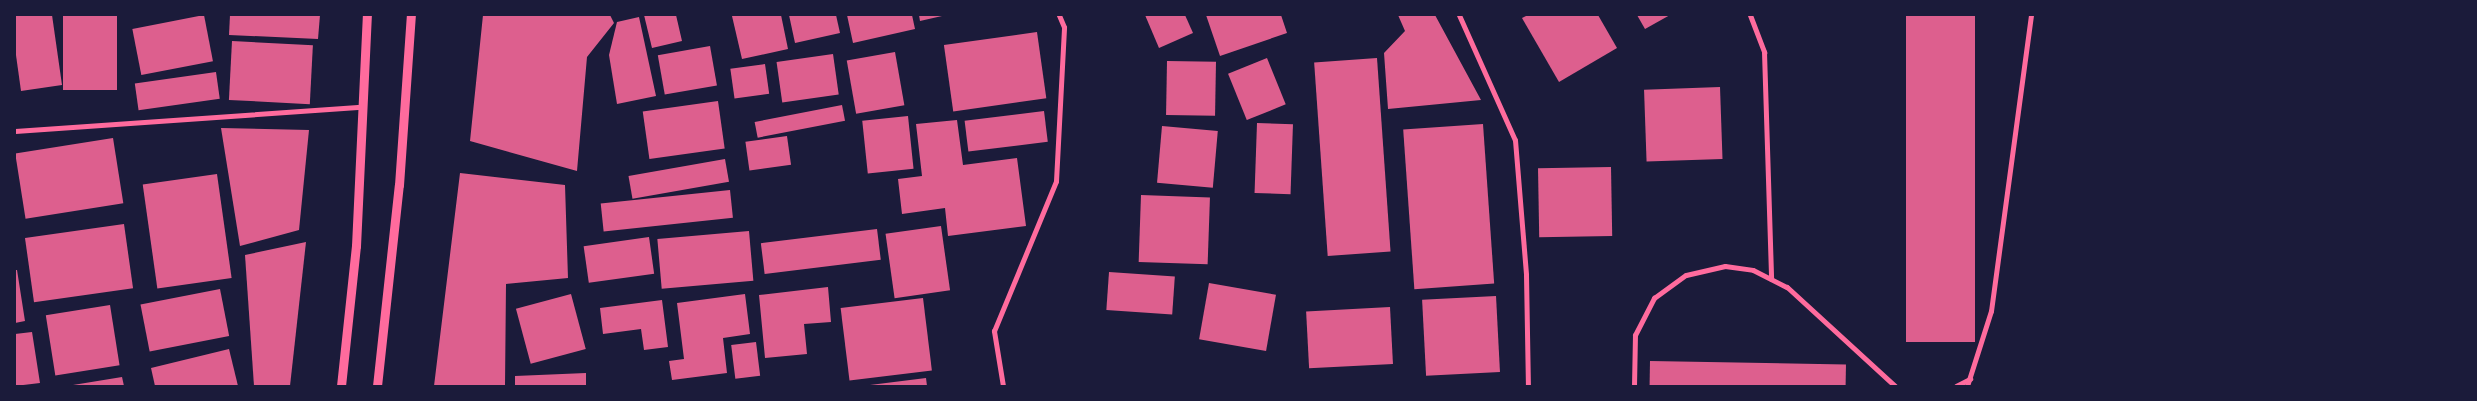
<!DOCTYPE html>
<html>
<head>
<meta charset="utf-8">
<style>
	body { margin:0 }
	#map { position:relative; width:2477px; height:401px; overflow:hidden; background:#1b1b3a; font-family:"Roboto Condensed",sans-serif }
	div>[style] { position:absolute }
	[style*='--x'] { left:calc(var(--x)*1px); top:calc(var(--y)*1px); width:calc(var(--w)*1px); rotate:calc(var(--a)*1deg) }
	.building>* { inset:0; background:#dd5f8e; transform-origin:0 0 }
	.minor>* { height:5px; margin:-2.5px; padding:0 2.5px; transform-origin:2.5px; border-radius:2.5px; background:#ff6b9d }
	.tertiary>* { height:9px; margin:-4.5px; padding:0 4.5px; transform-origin:4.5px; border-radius:4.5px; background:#ff6b9d }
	span { translate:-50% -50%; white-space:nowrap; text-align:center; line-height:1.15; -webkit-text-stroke:4px #1b1b3a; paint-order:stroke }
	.frame { position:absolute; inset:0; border:16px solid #1b1b3a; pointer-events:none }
</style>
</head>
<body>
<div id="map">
	<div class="building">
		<div style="clip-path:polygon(15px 15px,52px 15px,62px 85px,21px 91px,15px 48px)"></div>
		<div style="left:63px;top:15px;width:54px;height:75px"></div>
		<div style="left:204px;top:15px;width:47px;height:73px;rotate:79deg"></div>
		<div style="clip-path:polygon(230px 15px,320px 15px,318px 39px,229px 35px)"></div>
		<div style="clip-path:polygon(483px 15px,610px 15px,614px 23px,587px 57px,577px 171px,470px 141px)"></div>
		<div style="clip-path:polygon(644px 15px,676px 15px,682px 41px,652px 48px)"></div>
		<div style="clip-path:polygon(781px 15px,788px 49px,742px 59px,732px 16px)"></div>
		<div style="clip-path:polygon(789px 15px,836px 15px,840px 33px,795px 43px)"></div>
		<div style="clip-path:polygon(847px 15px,912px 15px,915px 29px,853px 43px)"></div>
		<div style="clip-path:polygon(919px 15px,942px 15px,942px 16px,920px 21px)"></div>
		<div style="clip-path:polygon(1145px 15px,1185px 15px,1193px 33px,1159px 48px)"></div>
		<div style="clip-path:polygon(1206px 15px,1281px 15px,1287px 33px,1220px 56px)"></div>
		<div style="clip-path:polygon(1398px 15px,1435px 15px,1481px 100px,1388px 109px,1384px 53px,1405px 31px)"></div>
		<div style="clip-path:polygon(1528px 15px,1598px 15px,1617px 48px,1559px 82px,1522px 18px)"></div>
		<div style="clip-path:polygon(1637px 15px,1670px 15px,1645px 29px)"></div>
		<div style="left:1906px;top:15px;width:69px;height:327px"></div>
		<div style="clip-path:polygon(639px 17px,656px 96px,617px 104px,609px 55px,617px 22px)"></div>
		<div style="left:1037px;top:32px;width:67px;height:94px;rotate:82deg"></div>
		<div style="left:232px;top:41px;width:81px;height:59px;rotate:3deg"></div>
		<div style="left:710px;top:46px;width:40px;height:53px;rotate:80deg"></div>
		<div style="left:895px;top:52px;width:54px;height:49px;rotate:80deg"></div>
		<div style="left:833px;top:54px;width:41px;height:57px;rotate:82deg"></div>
		<div style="left:1267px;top:58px;width:50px;height:42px;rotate:68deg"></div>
		<div style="left:1377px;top:58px;width:194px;height:63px;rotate:86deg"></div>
		<div style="left:1167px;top:61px;width:49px;height:54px;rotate:1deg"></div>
		<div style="left:765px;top:64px;width:30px;height:35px;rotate:82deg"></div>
		<div style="left:216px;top:72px;width:27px;height:82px;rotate:82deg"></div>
		<div style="left:1720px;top:87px;width:72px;height:76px;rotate:88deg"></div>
		<div style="left:718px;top:101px;width:48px;height:76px;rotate:82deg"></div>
		<div style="left:842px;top:105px;width:16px;height:89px;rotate:79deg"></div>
		<div style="left:1044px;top:111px;width:31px;height:80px;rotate:83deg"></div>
		<div style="left:908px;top:116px;width:53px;height:46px;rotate:84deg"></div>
		<div style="clip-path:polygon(957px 120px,963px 165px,1017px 158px,1026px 226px,948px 236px,945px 208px,902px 214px,898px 179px,922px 176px,916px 124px)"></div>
		<div style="left:1257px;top:123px;width:36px;height:70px;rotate:2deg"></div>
		<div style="left:1483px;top:124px;width:160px;height:80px;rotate:86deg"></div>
		<div style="left:1162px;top:126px;width:56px;height:57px;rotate:5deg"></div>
		<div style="clip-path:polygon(221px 128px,309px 130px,299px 230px,240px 246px)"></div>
		<div style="left:787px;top:136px;width:29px;height:42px;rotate:82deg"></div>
		<div style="left:113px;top:138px;width:66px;height:99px;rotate:81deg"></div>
		<div style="left:725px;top:159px;width:23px;height:98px;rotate:80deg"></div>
		<div style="left:1611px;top:167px;width:69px;height:73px;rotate:89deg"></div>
		<div style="clip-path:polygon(460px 173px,565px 185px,568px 278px,506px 284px,505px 386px,434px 386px)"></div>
		<div style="left:217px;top:174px;width:105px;height:75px;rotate:82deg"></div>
		<div style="left:730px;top:190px;width:28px;height:130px;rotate:84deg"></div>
		<div style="left:1141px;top:195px;width:69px;height:67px;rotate:2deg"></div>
		<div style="left:124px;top:224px;width:65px;height:100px;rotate:82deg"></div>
		<div style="left:941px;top:226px;width:65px;height:56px;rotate:82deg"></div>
		<div style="left:877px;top:229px;width:31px;height:117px;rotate:83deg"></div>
		<div style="left:749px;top:231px;width:50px;height:92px;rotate:85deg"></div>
		<div style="left:649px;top:237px;width:37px;height:66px;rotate:82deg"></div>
		<div style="clip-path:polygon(306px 242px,290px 386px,254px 386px,245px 255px)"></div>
		<div style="clip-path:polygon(15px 270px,17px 270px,25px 321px,15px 323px)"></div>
		<div style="left:1109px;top:272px;width:66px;height:38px;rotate:4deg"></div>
		<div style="left:1209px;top:283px;width:68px;height:57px;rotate:10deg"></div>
		<div style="clip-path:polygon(828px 287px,831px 322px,804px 324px,807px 354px,765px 358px,759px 295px)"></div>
		<div style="left:220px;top:289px;width:48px;height:81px;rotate:79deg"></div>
		<div style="left:571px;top:294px;width:57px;height:57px;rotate:75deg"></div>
		<div style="clip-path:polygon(745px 294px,750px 334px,723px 338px,727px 373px,672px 380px,669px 361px,684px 359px,677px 303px)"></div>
		<div style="left:1496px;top:296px;width:76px;height:74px;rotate:87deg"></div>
		<div style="left:923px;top:298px;width:73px;height:83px;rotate:83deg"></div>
		<div style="clip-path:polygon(662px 300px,668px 347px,644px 350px,641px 329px,603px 334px,600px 308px)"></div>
		<div style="left:110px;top:305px;width:61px;height:65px;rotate:81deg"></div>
		<div style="left:1390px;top:307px;width:57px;height:84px;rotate:87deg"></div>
		<div style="clip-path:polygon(32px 332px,40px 383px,15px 386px,15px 334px)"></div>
		<div style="left:756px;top:342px;width:34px;height:25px;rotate:83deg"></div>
		<div style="clip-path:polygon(229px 349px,238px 386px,155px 386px,151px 368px)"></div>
		<div style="left:1650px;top:361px;width:196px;height:25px;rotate:1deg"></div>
		<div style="clip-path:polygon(586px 373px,586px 386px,515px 386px,515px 376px)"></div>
		<div style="clip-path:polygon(122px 377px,124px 386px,73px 386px,73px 385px)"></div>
		<div style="clip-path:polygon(926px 378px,927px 386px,870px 386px,870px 385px)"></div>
	</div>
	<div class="minor">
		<div style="--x:1459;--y:15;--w:137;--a:65.9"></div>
		<div style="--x:1515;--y:140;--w:135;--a:85.3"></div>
		<div style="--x:1526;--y:275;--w:111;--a:89"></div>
		<div style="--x:1750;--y:15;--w:40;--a:69"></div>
		<div style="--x:1764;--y:52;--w:227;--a:88.2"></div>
		<div style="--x:15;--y:131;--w:347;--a:-4"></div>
		<div style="--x:1003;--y:386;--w:56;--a:-99.3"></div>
		<div style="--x:994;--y:331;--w:162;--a:-67.5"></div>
		<div style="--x:1056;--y:181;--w:154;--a:-87"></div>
		<div style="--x:1064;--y:27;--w:13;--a:-113"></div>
		<div style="--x:1634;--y:386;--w:51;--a:-88.9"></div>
		<div style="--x:1635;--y:335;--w:42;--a:-62.8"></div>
		<div style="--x:1654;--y:298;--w:39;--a:-36"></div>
		<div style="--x:1686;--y:275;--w:40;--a:-13"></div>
		<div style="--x:1725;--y:266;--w:28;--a:8"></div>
		<div style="--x:1753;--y:270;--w:38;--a:27"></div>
		<div style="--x:1787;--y:287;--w:147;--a:42.5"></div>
		<div style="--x:1956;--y:386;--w:16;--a:-27"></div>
		<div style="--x:1967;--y:386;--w:79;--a:-72.3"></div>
		<div style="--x:1991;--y:311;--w:299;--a:-82.3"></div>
	</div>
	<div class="tertiary">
		<div style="--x:341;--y:386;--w:141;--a:-83.9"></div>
		<div style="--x:356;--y:246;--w:231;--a:-87.3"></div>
		<div style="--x:377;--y:386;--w:202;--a:-83.8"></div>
		<div style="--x:399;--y:185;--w:170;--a:-86"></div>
	</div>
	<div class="frame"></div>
</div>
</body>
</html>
